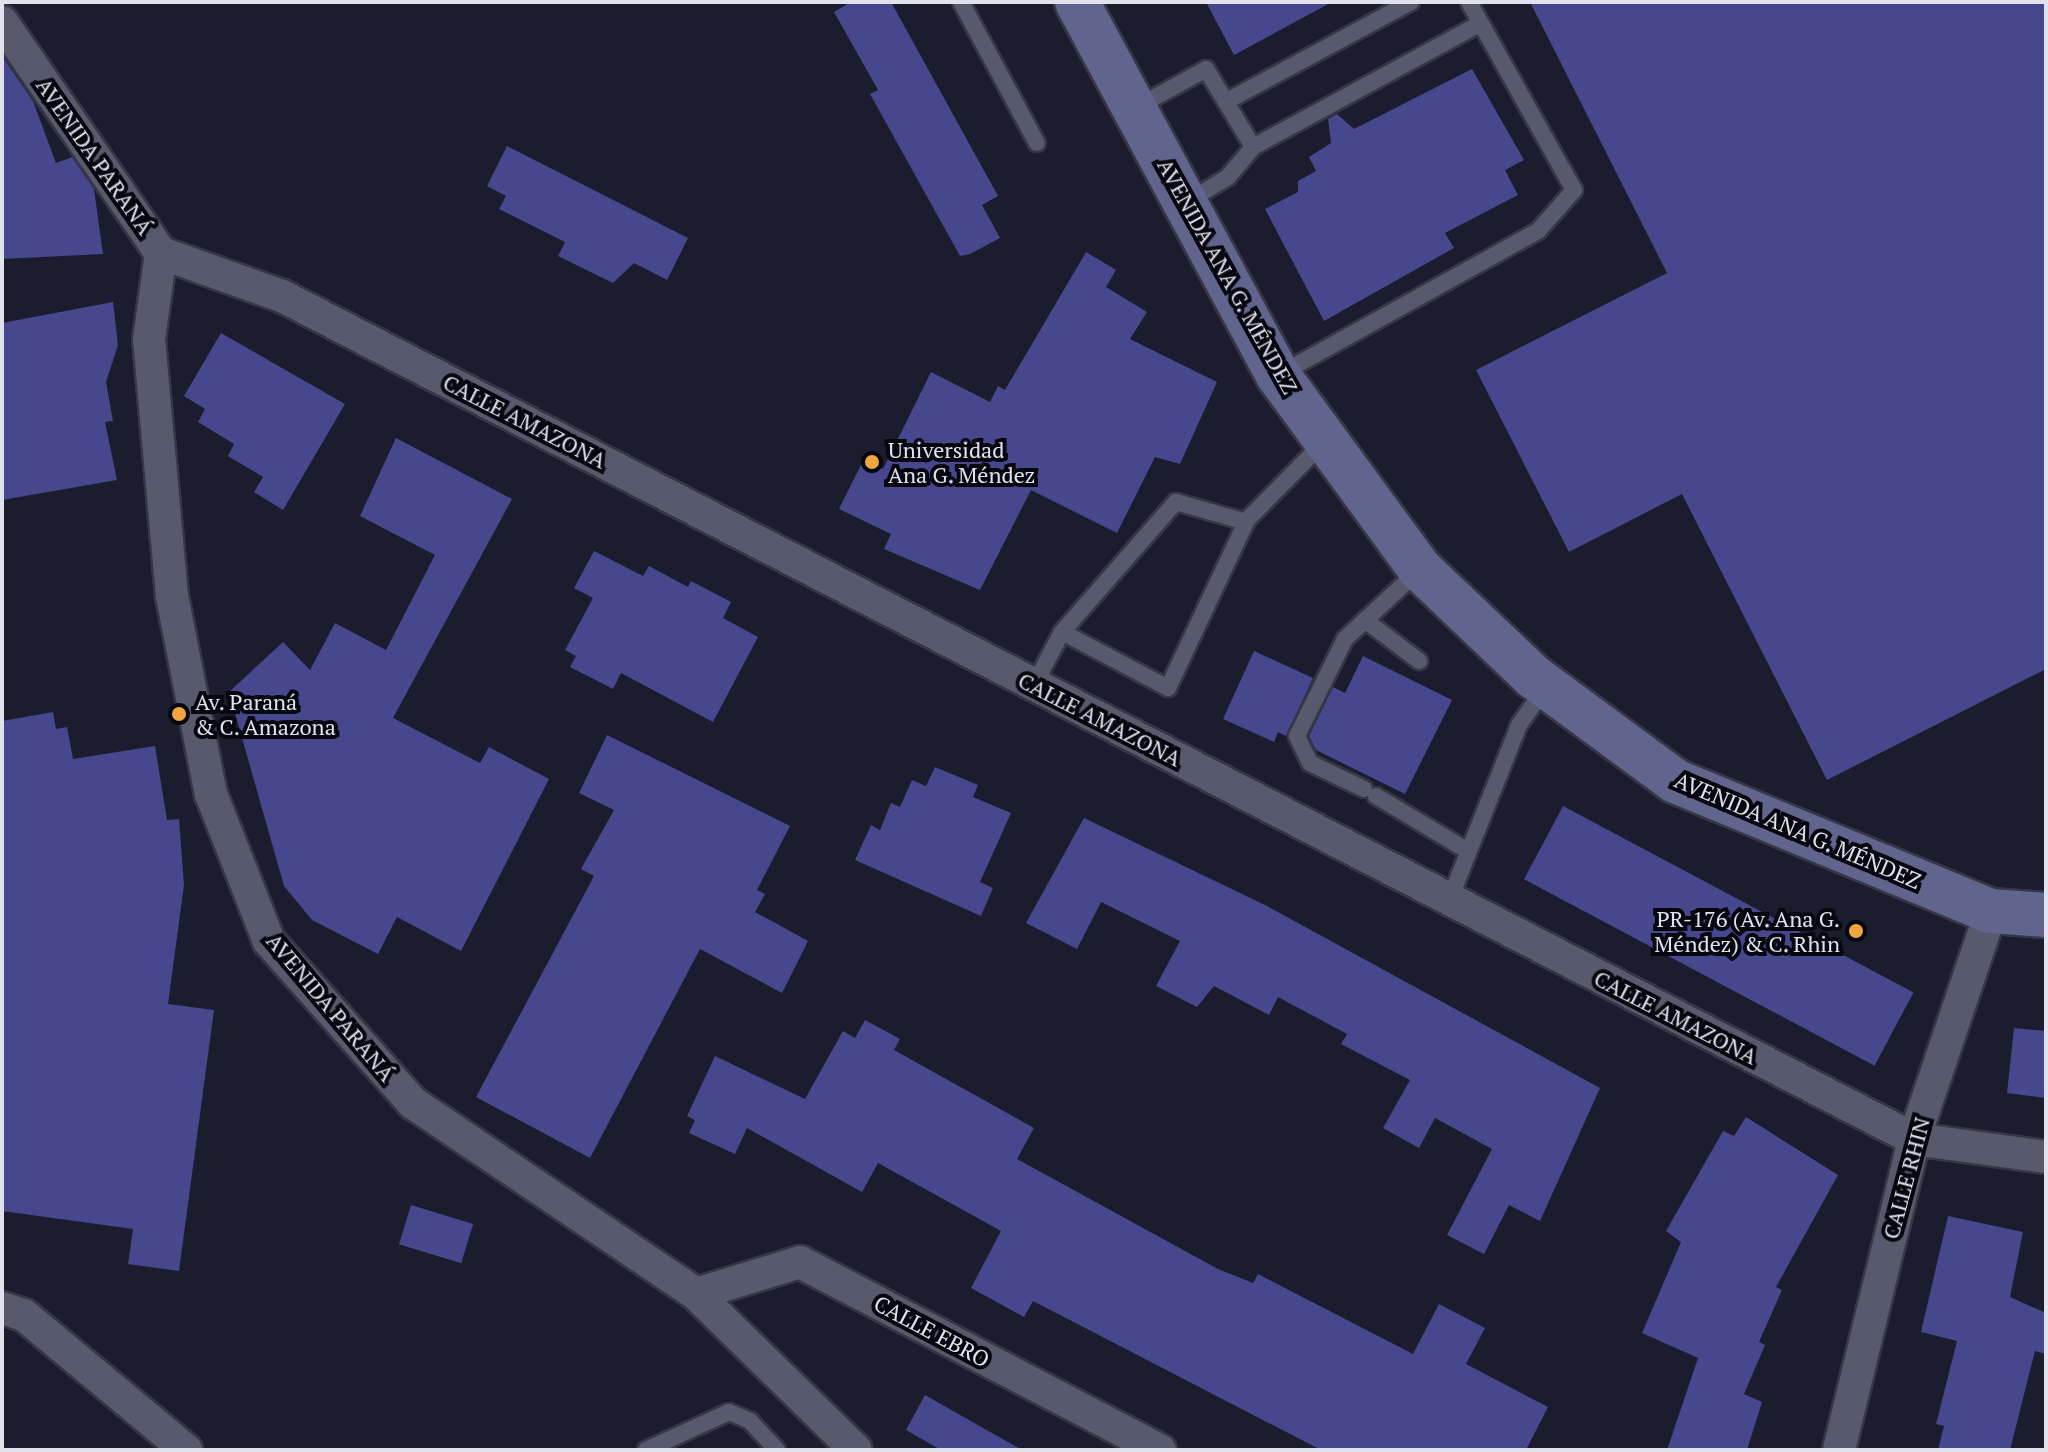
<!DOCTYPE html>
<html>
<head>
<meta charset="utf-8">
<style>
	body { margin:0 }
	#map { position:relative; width:2048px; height:1452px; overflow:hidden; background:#1b1c2d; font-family:"PT Serif",serif }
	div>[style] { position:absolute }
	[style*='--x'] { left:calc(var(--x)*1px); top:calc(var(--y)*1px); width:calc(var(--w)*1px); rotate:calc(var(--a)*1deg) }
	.building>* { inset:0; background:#46478d; transform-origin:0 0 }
	.roads { filter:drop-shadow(2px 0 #363745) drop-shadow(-2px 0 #363745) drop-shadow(0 2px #363745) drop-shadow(0 -2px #363745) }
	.lane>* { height:16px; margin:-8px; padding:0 8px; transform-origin:8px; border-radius:8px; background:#57596d }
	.street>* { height:32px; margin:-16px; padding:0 16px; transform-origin:16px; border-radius:16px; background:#57596d }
	.secondary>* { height:44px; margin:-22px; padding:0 22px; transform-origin:22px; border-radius:22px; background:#61648d }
	.dots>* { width:22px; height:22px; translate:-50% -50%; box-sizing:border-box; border:4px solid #07080f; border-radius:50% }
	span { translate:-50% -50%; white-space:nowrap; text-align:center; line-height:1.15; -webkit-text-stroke:8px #07080f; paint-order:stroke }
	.street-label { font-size:22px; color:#e1e2ee }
	.poi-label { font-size:22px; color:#e1e2ee }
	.left { translate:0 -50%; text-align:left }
	.right { translate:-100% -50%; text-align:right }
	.frame { position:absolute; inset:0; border:4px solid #e1e2ee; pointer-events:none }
</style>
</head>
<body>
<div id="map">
	<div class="building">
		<div style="clip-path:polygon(851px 2px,891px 2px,998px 196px,982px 205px,1000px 238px,970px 254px,960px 256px,870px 94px,878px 90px,834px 12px)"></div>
		<div style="clip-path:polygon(1206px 2px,1332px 2px,1234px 55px)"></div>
		<div style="clip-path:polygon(1530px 2px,2046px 2px,2046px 669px,1827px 780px,1682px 494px,1569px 552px,1476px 370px,1667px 273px)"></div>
		<div style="clip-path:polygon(2px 56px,33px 101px,56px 163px,72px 157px,94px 189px,103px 254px,2px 259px)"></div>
		<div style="clip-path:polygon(1472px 69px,1524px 160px,1505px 170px,1518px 195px,1445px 233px,1454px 248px,1324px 321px,1265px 209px,1298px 192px,1298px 181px,1316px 171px,1309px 157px,1331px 143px,1328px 119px,1337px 114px,1354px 129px)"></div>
		<div style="clip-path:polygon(507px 146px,688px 238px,667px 280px,634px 263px,613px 283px,558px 256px,565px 242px,499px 209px,506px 196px,487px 186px)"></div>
		<div style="clip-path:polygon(1086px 252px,1116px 270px,1106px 287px,1147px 312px,1130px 339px,1217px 382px,1180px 464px,1155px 457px,1117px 533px,1031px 490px,980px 590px,884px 549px,891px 534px,839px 509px,864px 459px,883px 469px,931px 372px,990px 402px,998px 386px,1005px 390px)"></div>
		<div style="clip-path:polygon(113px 302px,118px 345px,106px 382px,113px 421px,105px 422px,117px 480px,2px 500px,2px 323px)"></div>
		<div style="clip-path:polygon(221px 333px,345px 404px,283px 510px,254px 492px,263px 477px,228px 456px,234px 444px,198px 422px,205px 409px,184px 396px)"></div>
		<div style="clip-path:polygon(396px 438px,512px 499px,393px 718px,480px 763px,489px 747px,549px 779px,461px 951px,397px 917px,378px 954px,312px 920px,284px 886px,229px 692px,283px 642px,310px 670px,335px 623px,386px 650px,435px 555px,360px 516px)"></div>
		<div style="clip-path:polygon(594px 551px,643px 576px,649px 566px,688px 587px,691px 581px,731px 602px,723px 618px,758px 637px,713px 722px,621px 673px,613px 689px,570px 667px,576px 656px,565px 650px,593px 598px,574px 588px)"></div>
		<div style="clip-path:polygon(1254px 651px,1313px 678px,1286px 736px,1278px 732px,1274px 742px,1223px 719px)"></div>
		<div style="clip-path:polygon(1363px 656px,1452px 700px,1405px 794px,1316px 750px,1309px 736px,1333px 687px,1345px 693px)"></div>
		<div style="clip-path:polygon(53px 712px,56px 729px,67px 727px,73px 759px,155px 746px,167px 820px,179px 819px,184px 885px,168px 1004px,214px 1010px,179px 1271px,128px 1264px,133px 1229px,2px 1211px,2px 721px)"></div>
		<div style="clip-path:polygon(607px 735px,790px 826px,757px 890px,765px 894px,755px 912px,808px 941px,782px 993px,700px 949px,590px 1158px,476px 1097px,594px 876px,581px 869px,614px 810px,579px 793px)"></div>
		<div style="clip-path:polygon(935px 767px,978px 785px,973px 797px,1011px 813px,980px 882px,993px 888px,981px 916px,855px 860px,871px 825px,880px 830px,891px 803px,900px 807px,912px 780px,926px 786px)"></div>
		<div style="left:1563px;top:806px;width:397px;height:83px;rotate:28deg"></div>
		<div style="clip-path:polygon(1084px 818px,1265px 905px,1600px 1088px,1540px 1221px,1509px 1205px,1484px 1254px,1447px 1235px,1492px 1149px,1435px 1118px,1419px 1148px,1383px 1128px,1410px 1080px,1341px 1044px,1347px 1034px,1278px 997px,1269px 1015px,1214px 986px,1197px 1007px,1156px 986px,1180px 941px,1101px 902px,1077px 949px,1026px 923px)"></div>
		<div style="clip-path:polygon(865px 1020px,900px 1039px,894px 1050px,1034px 1128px,1017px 1159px,1218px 1269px,1253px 1283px,1258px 1274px,1413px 1354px,1439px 1304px,1485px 1328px,1466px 1364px,1548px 1407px,1526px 1450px,1321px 1450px,1033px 1301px,1024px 1317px,971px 1288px,1001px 1231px,878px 1163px,862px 1192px,747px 1128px,735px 1154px,689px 1133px,695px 1120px,687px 1116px,715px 1056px,805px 1099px,843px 1031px,855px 1038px)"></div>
		<div style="clip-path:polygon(2014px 1028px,2046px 1031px,2046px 1098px,2007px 1093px)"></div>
		<div style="clip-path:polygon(1746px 1117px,1838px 1175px,1776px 1287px,1782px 1290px,1759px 1342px,1765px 1345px,1744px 1394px,1762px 1402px,1747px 1450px,1667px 1450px,1698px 1358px,1642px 1333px,1681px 1242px,1666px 1231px,1723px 1131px,1734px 1136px)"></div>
		<div style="left:411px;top:1205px;width:65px;height:41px;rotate:17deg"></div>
		<div style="clip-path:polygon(1948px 1216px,2023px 1232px,2010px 1297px,2046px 1313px,2046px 1354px,2035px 1351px,2010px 1450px,1938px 1450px,1944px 1426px,1936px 1424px,1957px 1341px,1921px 1332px)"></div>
		<div style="clip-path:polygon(925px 1395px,1022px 1450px,941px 1450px,906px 1430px)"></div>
	</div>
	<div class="roads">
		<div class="lane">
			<div style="--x:961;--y:2;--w:160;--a:61.7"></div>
			<div style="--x:1227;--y:101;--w:209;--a:-28.3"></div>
			<div style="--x:1137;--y:107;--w:79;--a:-28.8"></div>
			<div style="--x:1206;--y:69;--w:91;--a:58.9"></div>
			<div style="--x:1187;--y:202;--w:48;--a:-31.4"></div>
			<div style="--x:1228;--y:177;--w:39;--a:-50"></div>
			<div style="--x:1253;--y:147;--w:258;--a:-28.5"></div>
			<div style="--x:1280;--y:374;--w:295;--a:-29"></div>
			<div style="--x:1538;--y:231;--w:55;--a:-48.7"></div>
			<div style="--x:1574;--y:190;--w:215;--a:-119.2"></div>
			<div style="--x:1365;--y:620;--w:68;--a:37.2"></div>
			<div style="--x:1062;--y:632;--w:120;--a:27.8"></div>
			<div style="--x:1168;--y:688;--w:186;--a:-64.8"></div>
			<div style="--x:1247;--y:520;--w:110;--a:-45.4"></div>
			<div style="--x:1034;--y:685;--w:60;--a:-62.2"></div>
			<div style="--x:1062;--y:632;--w:173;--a:-48.8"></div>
			<div style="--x:1176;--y:502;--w:73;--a:15.9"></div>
			<div style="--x:1364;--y:789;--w:60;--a:-154.3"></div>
			<div style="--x:1310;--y:763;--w:30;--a:-116"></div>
			<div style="--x:1297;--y:736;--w:108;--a:-63.7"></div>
			<div style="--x:1345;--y:639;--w:103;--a:-43"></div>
			<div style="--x:1376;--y:796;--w:107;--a:30.9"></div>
			<div style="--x:1449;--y:901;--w:189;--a:-68.3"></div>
			<div style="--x:1519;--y:725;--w:45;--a:-54.9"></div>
			<div style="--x:646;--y:1450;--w:91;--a:-24.6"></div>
			<div style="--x:729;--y:1412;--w:23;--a:23"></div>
			<div style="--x:750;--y:1421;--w:40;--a:47"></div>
		</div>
		<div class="street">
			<div style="--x:2;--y:22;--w:280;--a:55.5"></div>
			<div style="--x:161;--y:253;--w:87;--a:97.9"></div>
			<div style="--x:149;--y:339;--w:258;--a:84.9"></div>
			<div style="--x:172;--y:596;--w:202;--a:78.9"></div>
			<div style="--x:211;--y:794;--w:158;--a:68.5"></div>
			<div style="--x:269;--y:941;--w:217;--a:48.4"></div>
			<div style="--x:413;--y:1103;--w:341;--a:34"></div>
			<div style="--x:696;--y:1294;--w:223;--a:44.3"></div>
			<div style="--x:161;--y:253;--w:128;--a:19.6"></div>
			<div style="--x:282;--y:296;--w:1837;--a:27.32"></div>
			<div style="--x:1914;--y:1139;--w:133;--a:7.8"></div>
			<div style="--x:696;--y:1294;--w:109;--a:-17.1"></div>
			<div style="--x:800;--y:1262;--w:406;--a:27.6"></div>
			<div style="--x:2;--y:1308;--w:23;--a:18"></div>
			<div style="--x:24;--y:1315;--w:211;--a:39.8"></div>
			<div style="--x:1839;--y:1450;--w:320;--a:-76.4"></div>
			<div style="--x:1914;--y:1139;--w:241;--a:-71.3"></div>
		</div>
		<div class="secondary">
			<div style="--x:1077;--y:2;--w:424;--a:61.7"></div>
			<div style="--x:1278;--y:375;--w:240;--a:53.8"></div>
			<div style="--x:1420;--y:569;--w:157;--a:43.5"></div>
			<div style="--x:1534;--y:677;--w:175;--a:36.4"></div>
			<div style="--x:1675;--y:781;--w:342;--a:22.4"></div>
			<div style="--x:1991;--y:911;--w:55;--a:4.2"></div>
		</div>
	</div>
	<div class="dots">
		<div style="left:872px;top:462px;background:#f1a540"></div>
		<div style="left:179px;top:714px;background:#f1a540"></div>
		<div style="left:1856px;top:931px;background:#f1a540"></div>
	</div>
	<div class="street-label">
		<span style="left:95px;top:156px;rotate:55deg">AVENIDA PARANÁ</span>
		<span style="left:1228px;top:276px;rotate:61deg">AVENIDA ANA G. MÉNDEZ</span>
		<span style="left:525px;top:421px;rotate:27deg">CALLE AMAZONA</span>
		<span style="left:1100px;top:719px;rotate:27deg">CALLE AMAZONA</span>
		<span style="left:1798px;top:830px;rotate:23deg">AVENIDA ANA G. MÉNDEZ</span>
		<span style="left:331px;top:1007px;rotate:50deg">AVENIDA PARANÁ</span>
		<span style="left:1676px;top:1017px;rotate:27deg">CALLE AMAZONA</span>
		<span style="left:1906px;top:1178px;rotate:-75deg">CALLE RHIN</span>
		<span style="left:932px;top:1331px;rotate:28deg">CALLE EBRO</span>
	</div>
	<div class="poi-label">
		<span class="left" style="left:888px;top:462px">Universidad<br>Ana G. Méndez</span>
		<span class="left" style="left:195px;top:714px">Av. Paraná<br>&amp; C. Amazona</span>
		<span class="right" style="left:1840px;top:931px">PR-176 (Av. Ana G.<br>Méndez) &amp; C. Rhin</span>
	</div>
	<div class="frame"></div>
</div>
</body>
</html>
